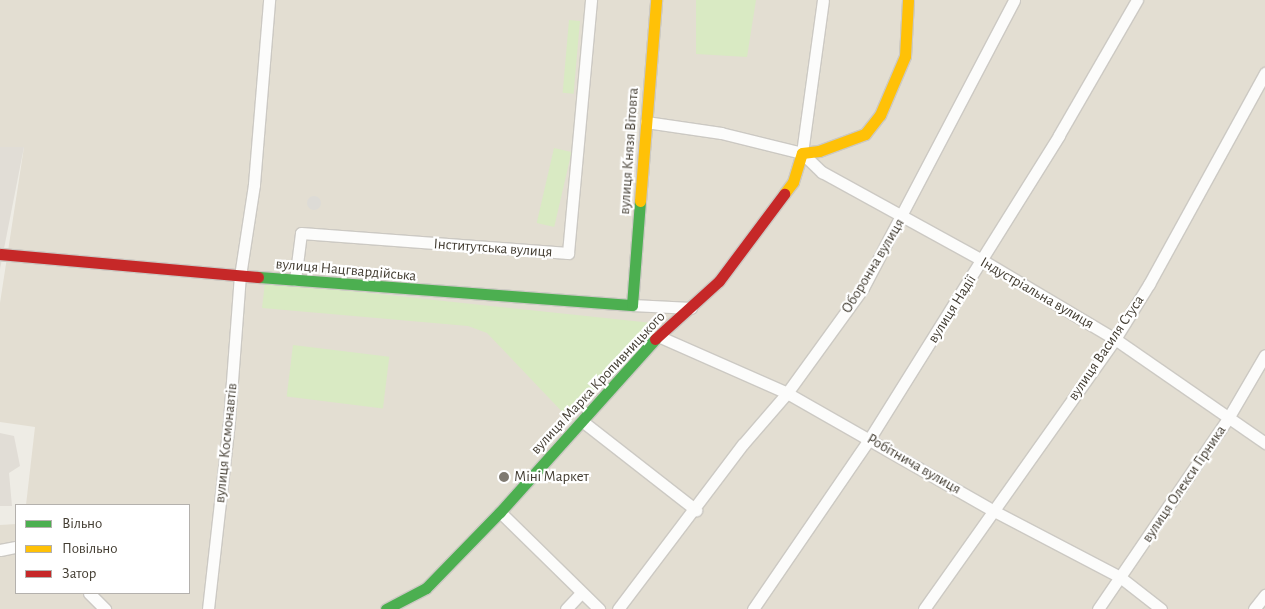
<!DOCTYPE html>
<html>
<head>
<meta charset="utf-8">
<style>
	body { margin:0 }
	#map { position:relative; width:1265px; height:609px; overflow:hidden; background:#eeece5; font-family:"Alegreya Sans",sans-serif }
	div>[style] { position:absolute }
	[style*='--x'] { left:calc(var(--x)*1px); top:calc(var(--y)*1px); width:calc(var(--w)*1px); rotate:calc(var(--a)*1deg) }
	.residential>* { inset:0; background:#e3ded2 }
	.industrial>* { inset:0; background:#e1ddd6 }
	.green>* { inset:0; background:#d9eac3; transform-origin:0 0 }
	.parking>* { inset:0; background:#dddbd6 }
	.round { border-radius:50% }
	.roads { filter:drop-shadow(1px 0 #ccc9c3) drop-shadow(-1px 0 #ccc9c3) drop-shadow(0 1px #ccc9c3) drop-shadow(0 -1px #ccc9c3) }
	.street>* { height:11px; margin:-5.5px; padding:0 5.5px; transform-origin:5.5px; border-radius:5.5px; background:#fcfcfb }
	.fast>* { height:11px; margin:-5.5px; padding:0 5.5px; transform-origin:5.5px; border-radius:5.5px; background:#4caf50 }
	.slow>* { height:11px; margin:-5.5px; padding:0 5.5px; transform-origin:5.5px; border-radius:5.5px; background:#ffc107 }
	.jam>* { height:11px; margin:-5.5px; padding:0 5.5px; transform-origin:5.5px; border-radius:5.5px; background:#c62828 }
	.dots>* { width:14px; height:14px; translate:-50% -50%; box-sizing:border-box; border:2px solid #fff; border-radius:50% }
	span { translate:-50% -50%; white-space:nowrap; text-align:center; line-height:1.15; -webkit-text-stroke:4.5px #fff; paint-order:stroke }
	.street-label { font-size:15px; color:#433d32 }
	.poi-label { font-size:15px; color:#433d32 }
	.left { translate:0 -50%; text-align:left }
	.legend { position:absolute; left:15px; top:504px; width:175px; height:90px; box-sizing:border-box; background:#fff; border:1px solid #b4b1ad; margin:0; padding:6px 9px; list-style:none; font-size:15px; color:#433d32 }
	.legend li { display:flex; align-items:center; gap:10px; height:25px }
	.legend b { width:25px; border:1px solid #b4b1ad }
</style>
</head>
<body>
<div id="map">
	<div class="residential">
		<div style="clip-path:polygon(0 0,1265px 0,1265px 609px,0 609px,0 525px,16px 524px,16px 593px,189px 593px,189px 505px,26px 505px,35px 427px,0 422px,0 303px,24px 147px,0 147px)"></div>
	</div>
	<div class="industrial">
		<div style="clip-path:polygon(0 147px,24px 147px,0 269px)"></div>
		<div style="clip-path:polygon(0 433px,14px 436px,20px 466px,9px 473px,12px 506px,0 506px)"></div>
	</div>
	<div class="green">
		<div style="clip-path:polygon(696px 0,756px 0,747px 57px,696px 54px)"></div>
		<div style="left:569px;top:20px;width:11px;height:73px;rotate:5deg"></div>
		<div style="left:554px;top:148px;width:18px;height:77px;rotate:13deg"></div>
		<div style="clip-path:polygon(265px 282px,662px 324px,570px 420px,487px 333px,468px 326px,262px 308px)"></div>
		<div style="left:293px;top:345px;width:97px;height:52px;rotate:7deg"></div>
	</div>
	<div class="parking">
		<div class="round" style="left:307px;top:196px;width:14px;height:14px"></div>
	</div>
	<div class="roads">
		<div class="street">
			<div style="--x:646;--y:122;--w:76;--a:8.3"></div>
			<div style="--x:721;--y:133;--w:83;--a:13.9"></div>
			<div style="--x:802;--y:153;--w:28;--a:44"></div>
			<div style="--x:822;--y:172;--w:183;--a:28.8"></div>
			<div style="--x:982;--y:260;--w:155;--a:30.7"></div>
			<div style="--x:1115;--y:339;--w:183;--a:34.7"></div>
			<div style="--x:802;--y:153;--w:154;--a:-82.2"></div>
			<div style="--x:295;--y:280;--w:47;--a:-82.7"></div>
			<div style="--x:301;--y:233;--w:268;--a:4.3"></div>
			<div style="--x:568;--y:253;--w:254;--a:-84.8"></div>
			<div style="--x:632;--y:305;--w:59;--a:2.9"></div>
			<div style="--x:658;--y:336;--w:141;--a:23.8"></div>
			<div style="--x:787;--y:393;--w:238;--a:29.7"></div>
			<div style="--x:994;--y:511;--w:142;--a:27.6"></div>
			<div style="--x:1120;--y:577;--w:52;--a:38"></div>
			<div style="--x:582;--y:421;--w:145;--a:38"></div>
			<div style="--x:500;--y:512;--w:139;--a:44.4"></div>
			<div style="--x:0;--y:550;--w:16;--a:-11"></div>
			<div style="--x:89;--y:593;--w:23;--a:45"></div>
			<div style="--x:208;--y:609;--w:189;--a:-83.6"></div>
			<div style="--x:229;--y:421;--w:145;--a:-85.7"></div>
			<div style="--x:240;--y:276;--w:93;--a:-81.3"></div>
			<div style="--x:254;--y:184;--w:185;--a:-85.3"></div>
			<div style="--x:566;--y:609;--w:22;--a:-47"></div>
			<div style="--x:618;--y:609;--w:207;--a:-52.9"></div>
			<div style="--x:743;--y:444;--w:67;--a:-49.2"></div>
			<div style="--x:787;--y:393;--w:130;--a:-54.1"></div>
			<div style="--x:863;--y:288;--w:325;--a:-62.3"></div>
			<div style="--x:753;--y:609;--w:207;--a:-55.6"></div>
			<div style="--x:870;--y:438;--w:357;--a:-58"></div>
			<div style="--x:1059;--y:135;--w:156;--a:-60"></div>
			<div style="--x:924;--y:609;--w:331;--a:-54.7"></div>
			<div style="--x:1115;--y:339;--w:65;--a:-58.3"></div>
			<div style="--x:1149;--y:284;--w:241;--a:-61.2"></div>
			<div style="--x:1098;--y:609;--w:229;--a:-55.7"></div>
			<div style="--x:1227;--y:420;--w:75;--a:-59.7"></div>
			<div style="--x:1254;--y:609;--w:18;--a:-52"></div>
		</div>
		<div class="fast">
			<div style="--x:258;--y:277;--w:375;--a:4.3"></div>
			<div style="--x:632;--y:305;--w:104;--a:-85.6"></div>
			<div style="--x:386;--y:609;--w:45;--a:-27.7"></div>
			<div style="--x:426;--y:588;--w:106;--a:-45.8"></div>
			<div style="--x:500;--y:512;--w:232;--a:-48.1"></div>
		</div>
		<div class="slow">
			<div style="--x:784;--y:194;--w:15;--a:-53"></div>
			<div style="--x:793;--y:182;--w:30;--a:-73"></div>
			<div style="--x:802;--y:153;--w:17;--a:-7"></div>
			<div style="--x:819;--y:151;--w:49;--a:-20.3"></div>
			<div style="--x:865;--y:134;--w:24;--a:-52"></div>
			<div style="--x:880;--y:115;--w:64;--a:-67"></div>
			<div style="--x:905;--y:56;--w:56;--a:-86.9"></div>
			<div style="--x:640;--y:201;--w:202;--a:-85.4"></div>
		</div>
		<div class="jam">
			<div style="--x:0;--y:254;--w:259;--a:5.1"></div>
			<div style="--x:655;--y:339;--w:86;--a:-42.2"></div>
			<div style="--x:719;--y:281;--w:109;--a:-53.2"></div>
		</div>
	</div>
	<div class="dots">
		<div style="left:504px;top:477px;background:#7f7a71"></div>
	</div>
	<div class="street-label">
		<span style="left:629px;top:151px;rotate:-86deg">вулиця Князя Вітовта</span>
		<span style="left:493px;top:248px;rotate:4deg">Інститутська вулиця</span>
		<span style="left:873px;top:266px;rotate:-59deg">Оборонна вулиця</span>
		<span style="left:346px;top:270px;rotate:5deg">вулиця Нацгвардійська</span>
		<span style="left:1037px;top:293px;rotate:30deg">Індустріальна вулиця</span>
		<span style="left:952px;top:309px;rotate:-58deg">вулиця Надії</span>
		<span style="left:1106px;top:348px;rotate:-56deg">вулиця Василя Стуса</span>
		<span style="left:598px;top:383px;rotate:-47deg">вулиця Марка Кропивницького</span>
		<span style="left:226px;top:443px;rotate:-84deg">вулиця Космонавтів</span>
		<span style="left:914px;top:464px;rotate:30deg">Робітнича вулиця</span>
		<span style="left:1184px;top:484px;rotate:-56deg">вулиця Олекси Гірника</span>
	</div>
	<div class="poi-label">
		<span class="left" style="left:514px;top:477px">Міні Маркет</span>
	</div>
	<ul class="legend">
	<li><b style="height:6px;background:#4caf50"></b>Вільно</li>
	<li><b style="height:6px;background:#ffc107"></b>Повільно</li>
	<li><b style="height:6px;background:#c62828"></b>Затор</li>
	</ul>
</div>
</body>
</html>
